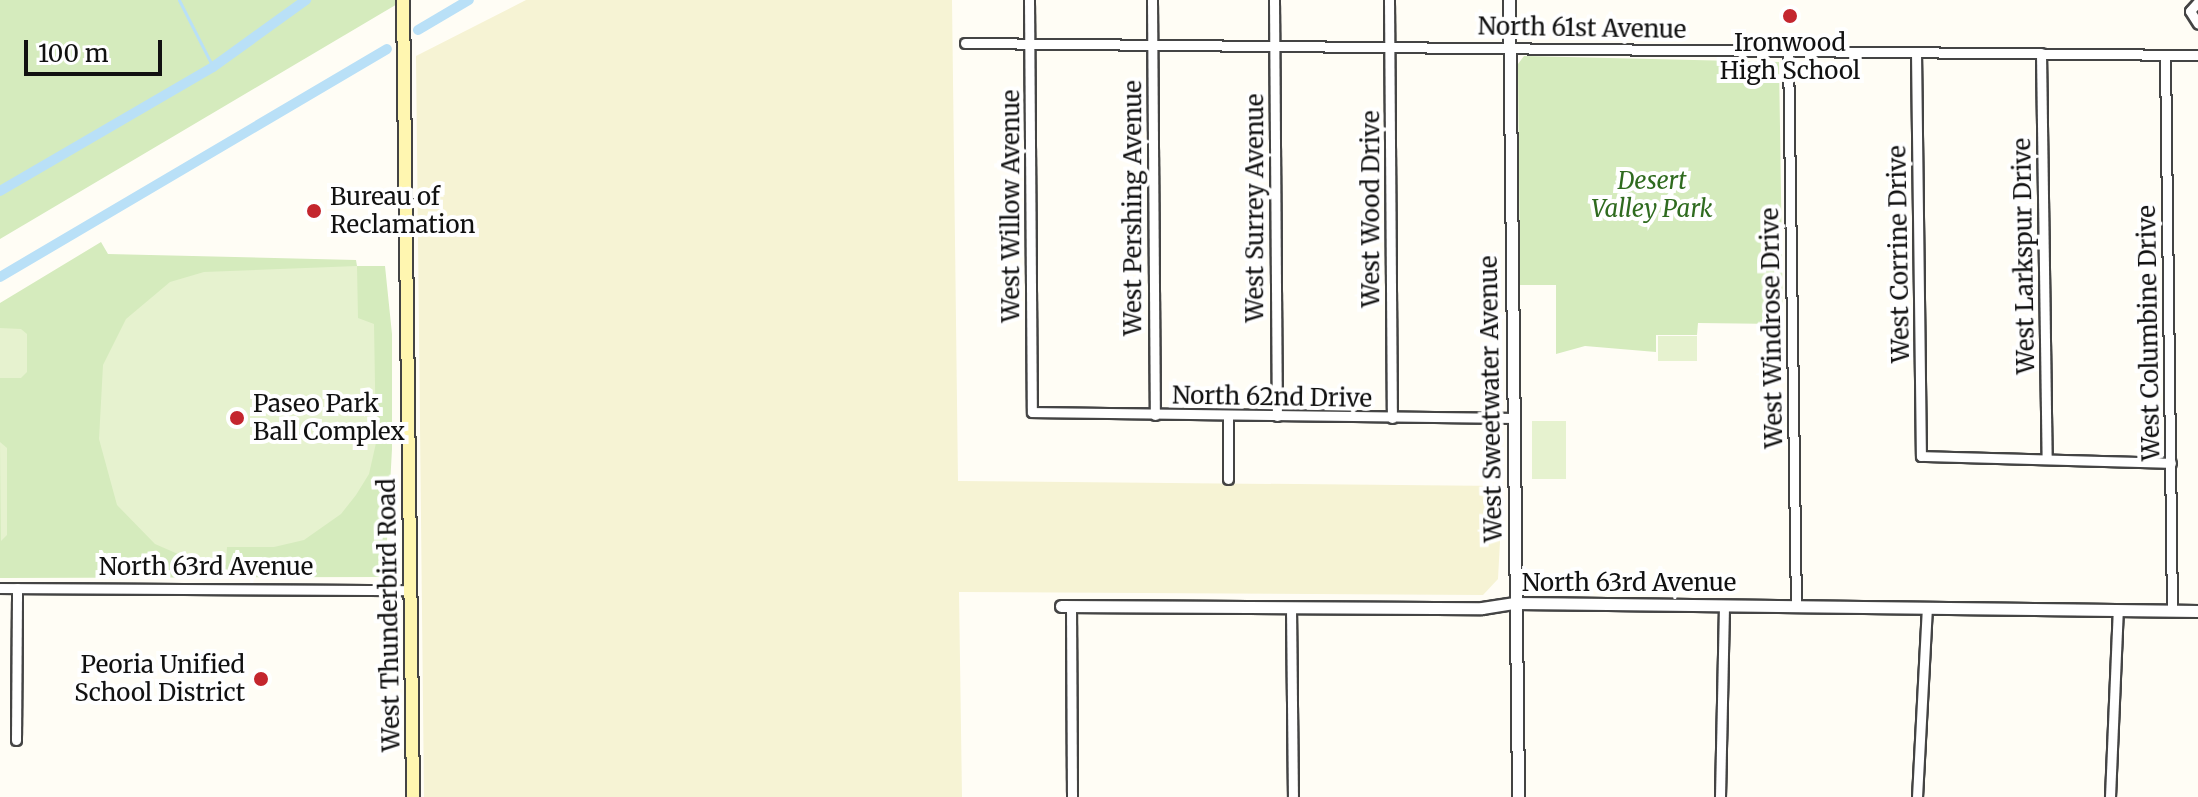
<!DOCTYPE html>
<html>
<head>
<meta charset="utf-8">
<style>
	body { margin:0 }
	#map { position:relative; width:2198px; height:797px; overflow:hidden; background:#fffdf5; font-family:Merriweather,serif }
	div>[style] { position:absolute }
	[style*='--x'] { left:calc(var(--x)*1px); top:calc(var(--y)*1px); width:calc(var(--w)*1px); rotate:calc(var(--a)*1deg) }
	.farmland>* { inset:0; background:#f6f3d4 }
	.green>* { inset:0; background:#d5ebbd }
	.pitch>* { inset:0; background:#e6f2cf; transform-origin:0 0 }
	.stream>* { height:3px; margin:-1.5px; padding:0 1.5px; transform-origin:1.5px; border-radius:1.5px; background:#b9e0f7 }
	.canal>* { height:10px; margin:-5px; padding:0 5px; transform-origin:5px; border-radius:5px; background:#b9e0f7 }
	.roads { filter:drop-shadow(2px 0 #444) drop-shadow(-2px 0 #444) drop-shadow(0 2px #444) drop-shadow(0 -2px #444) }
	.minor>* { height:9px; margin:-4.5px; padding:0 4.5px; transform-origin:4.5px; border-radius:4.5px; background:#fff }
	.tertiary>* { height:11px; margin:-5.5px; padding:0 5.5px; transform-origin:5.5px; border-radius:5.5px; background:#fff }
	.secondary>* { height:12px; margin:-6px; padding:0 6px; transform-origin:6px; border-radius:6px; background:#fff6b0 }
	.dots>* { width:22px; height:22px; translate:-50% -50%; box-sizing:border-box; border:4px solid #fff; border-radius:50% }
	span { translate:-50% -50%; white-space:nowrap; text-align:center; line-height:1.15; -webkit-text-stroke:8px #fff; paint-order:stroke }
	.street-label { font-size:24px; color:#111 }
	.poi-label { font-size:24px; color:#111 }
	.left { translate:0 -50%; text-align:left }
	.right { translate:-100% -50%; text-align:right }
	.park-label { font-size:24px; color:#2f6b1f; font-style:italic }
	.scale { position:absolute; left:24px; top:40px; width:138px; height:36px; box-sizing:border-box; border:4px solid #111; border-top:0; padding-left:10px; font-size:24px; line-height:28px; white-space:nowrap; color:#111; -webkit-text-stroke:6px #fff; paint-order:stroke }
</style>
</head>
<body>
<div id="map">
	<div class="farmland">
		<div style="clip-path:polygon(526px 0,952px 0,958px 481px,1503px 486px,1498px 579px,1483px 595px,959px 592px,962px 797px,424px 797px,416px 56px)"></div>
	</div>
	<div class="green">
		<div style="clip-path:polygon(0 0,404px 0,0 239px)"></div>
		<div style="clip-path:polygon(1524px 56px,1779px 62px,1783px 324px,1698px 323px,1697px 335px,1656px 335px,1656px 352px,1585px 346px,1556px 354px,1556px 285px,1520px 285px,1518px 64px)"></div>
		<div style="clip-path:polygon(101px 242px,108px 254px,356px 260px,357px 266px,385px 266px,392px 334px,392px 449px,385px 577px,0 578px,0 303px)"></div>
	</div>
	<div class="pitch">
		<div style="clip-path:polygon(357px 266px,358px 318px,374px 324px,376px 443px,369px 474px,356px 495px,341px 514px,304px 540px,274px 547px,227px 547px,226px 565px,201px 564px,155px 544px,117px 505px,99px 439px,103px 365px,126px 319px,170px 282px,204px 272px)"></div>
		<div style="clip-path:polygon(0 328px,21px 329px,27px 334px,27px 372px,21px 378px,0 378px)"></div>
		<div style="left:1697px;top:336px;width:25px;height:39px;rotate:90deg"></div>
		<div style="left:1532px;top:421px;width:34px;height:58px"></div>
		<div style="clip-path:polygon(0 442px,7px 448px,7px 535px,1px 541px)"></div>
	</div>
	<div class="stream">
		<div style="--x:179;--y:0;--w:75;--a:63.1"></div>
		<div style="--x:300;--y:0;--w:4;--a:76"></div>
	</div>
	<div class="canal">
		<div style="--x:418;--y:30;--w:59;--a:-30.5"></div>
		<div style="--x:0;--y:191;--w:246;--a:-30.2"></div>
		<div style="--x:213;--y:67;--w:115;--a:-35.8"></div>
		<div style="--x:0;--y:277;--w:449;--a:-30.5"></div>
	</div>
	<div class="roads">
		<div class="minor">
			<div style="--x:1029;--y:0;--w:412;--a:89.6"></div>
			<div style="--x:1032;--y:412;--w:479;--a:0.7"></div>
			<div style="--x:1152;--y:0;--w:415;--a:89.6"></div>
			<div style="--x:1274;--y:0;--w:416;--a:89.6"></div>
			<div style="--x:1389;--y:0;--w:418;--a:89.6"></div>
			<div style="--x:2198;--y:2;--w:12;--a:132"></div>
			<div style="--x:2190;--y:11;--w:15;--a:58"></div>
			<div style="--x:965;--y:43;--w:1233;--a:0.56"></div>
			<div style="--x:1788;--y:50;--w:556;--a:89.18"></div>
			<div style="--x:1916;--y:52;--w:404;--a:89.3"></div>
			<div style="--x:1921;--y:456;--w:250;--a:1.6"></div>
			<div style="--x:2041;--y:53;--w:406;--a:89.2"></div>
			<div style="--x:2165;--y:55;--w:556;--a:89.28"></div>
			<div style="--x:1228;--y:416;--w:63;--a:90"></div>
			<div style="--x:0;--y:588;--w:411;--a:0.3"></div>
			<div style="--x:1071;--y:606;--w:191;--a:89.7"></div>
			<div style="--x:1291;--y:608;--w:189;--a:89.4"></div>
			<div style="--x:16;--y:740;--w:152;--a:-89.6"></div>
			<div style="--x:1720;--y:797;--w:192;--a:-88.8"></div>
			<div style="--x:1917;--y:797;--w:189;--a:-87"></div>
			<div style="--x:2110;--y:797;--w:187;--a:-87.6"></div>
		</div>
		<div class="tertiary">
			<div style="--x:1509;--y:0;--w:797;--a:89.35"></div>
			<div style="--x:1061;--y:606;--w:421;--a:0.3"></div>
			<div style="--x:1482;--y:608;--w:33;--a:-9"></div>
			<div style="--x:1515;--y:603;--w:683;--a:0.67"></div>
		</div>
		<div class="secondary">
			<div style="--x:403;--y:0;--w:797;--a:89.28"></div>
		</div>
	</div>
	<div class="dots">
		<div style="left:1790px;top:16px;background:#c4262e"></div>
		<div style="left:314px;top:211px;background:#c4262e"></div>
		<div style="left:237px;top:418px;background:#c4262e"></div>
		<div style="left:261px;top:679px;background:#c4262e"></div>
	</div>
	<div class="street-label">
		<span style="left:1582px;top:28px;rotate:1deg">North 61st Avenue</span>
		<span style="left:1011px;top:206px;rotate:-90deg">West Willow Avenue</span>
		<span style="left:1133px;top:208px;rotate:-90deg">West Pershing Avenue</span>
		<span style="left:1255px;top:208px;rotate:-90deg">West Surrey Avenue</span>
		<span style="left:1371px;top:209px;rotate:-90deg">West Wood Drive</span>
		<span style="left:1899px;top:254px;rotate:-91deg">West Corrine Drive</span>
		<span style="left:2024px;top:256px;rotate:-91deg">West Larkspur Drive</span>
		<span style="left:1772px;top:328px;rotate:-91deg">West Windrose Drive</span>
		<span style="left:2149px;top:333px;rotate:-91deg">West Columbine Drive</span>
		<span style="left:1272px;top:397px;rotate:1deg">North 62nd Drive</span>
		<span style="left:1491px;top:399px;rotate:-91deg">West Sweetwater Avenue</span>
		<span style="left:206px;top:567px">North 63rd Avenue</span>
		<span style="left:1629px;top:583px">North 63rd Avenue</span>
		<span style="left:389px;top:615px;rotate:-91deg">West Thunderbird Road</span>
	</div>
	<div class="poi-label">
		<span style="left:1790px;top:57px">Ironwood<br>High School</span>
		<span class="left" style="left:330px;top:211px">Bureau of<br>Reclamation</span>
		<span class="left" style="left:253px;top:418px">Paseo Park<br>Ball Complex</span>
		<span class="right" style="left:245px;top:679px">Peoria Unified<br>School District</span>
	</div>
	<div class="park-label">
		<span style="left:1652px;top:195px">Desert<br>Valley Park</span>
	</div>
	<div class="scale">100 m</div>
</div>
</body>
</html>
